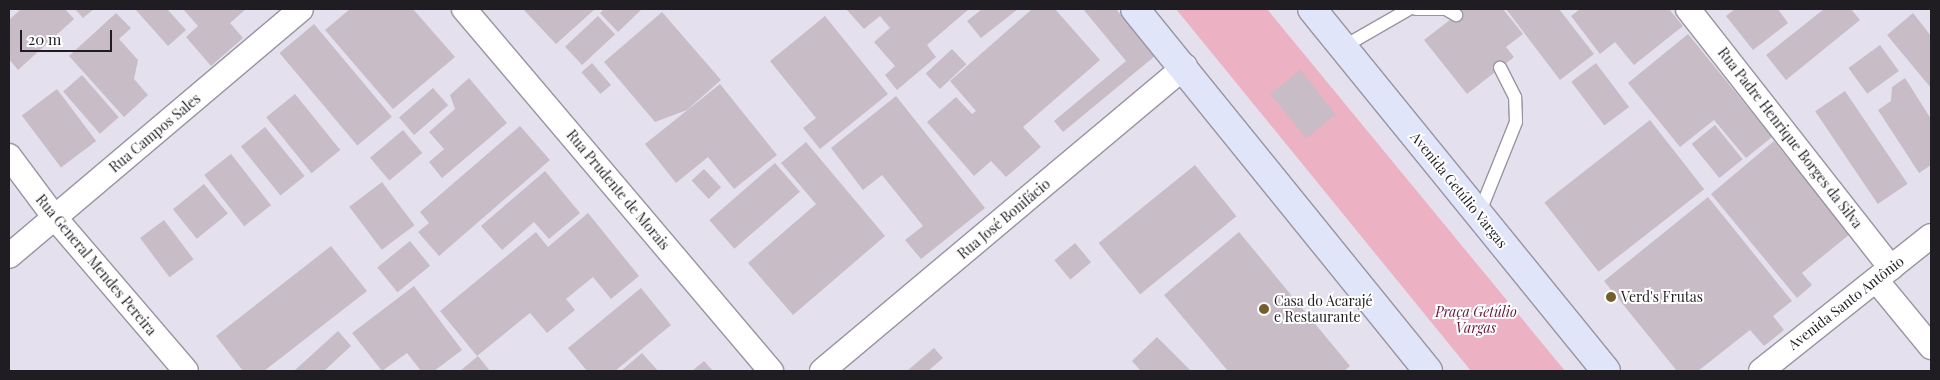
<!DOCTYPE html>
<html>
<head>
<meta charset="utf-8">
<style>
	body { margin:0 }
	#map { position:relative; width:1940px; height:380px; overflow:hidden; background:#e5e0ee; font-family:"Playfair Display",serif }
	div>[style] { position:absolute }
	[style*='--x'] { left:calc(var(--x)*1px); top:calc(var(--y)*1px); width:calc(var(--w)*1px); rotate:calc(var(--a)*1deg) }
	.green>* { inset:0; background:#ecb1c3 }
	.building>* { inset:0; background:#c8bcc6; transform-origin:0 0 }
	.roads { filter:drop-shadow(1px 0 #9994a1) drop-shadow(-1px 0 #9994a1) drop-shadow(0 1px #9994a1) drop-shadow(0 -1px #9994a1) }
	.service>* { height:12px; margin:-6px; padding:0 6px; transform-origin:6px; border-radius:6px; background:#fff }
	.minor>* { height:24px; margin:-12px; padding:0 12px; transform-origin:12px; border-radius:12px; background:#fff }
	.primary>* { height:28px; margin:-14px; padding:0 14px; transform-origin:14px; border-radius:14px; background:#e1e5f9 }
	.dots>* { width:14px; height:14px; translate:-50% -50%; box-sizing:border-box; border:2px solid #fff; border-radius:50% }
	span { translate:-50% -50%; white-space:nowrap; text-align:center; line-height:1.15; -webkit-text-stroke:4px #fff; paint-order:stroke }
	.street-label { font-size:14px; color:#1f1d22 }
	.poi-label { font-size:14px; color:#1f1d22 }
	.left { translate:0 -50%; text-align:left }
	.park-label { font-size:14px; color:#641839; font-style:italic }
	.frame { position:absolute; inset:0; border:10px solid #1f1d22; pointer-events:none }
	.scale { position:absolute; left:20px; top:30px; width:92px; height:22px; box-sizing:border-box; border:2px solid #1f1d22; border-top:0; padding-left:6px; font-size:15px; line-height:18px; white-space:nowrap; color:#1f1d22; -webkit-text-stroke:4px #fff; paint-order:stroke }
</style>
</head>
<body>
<div id="map">
	<div class="green">
		<div style="clip-path:polygon(1176px 9px,1267px 9px,1565px 371px,1471px 371px)"></div>
	</div>
	<div class="building">
		<div style="clip-path:polygon(21px 9px,65px 9px,74px 19px,18px 70px,9px 59px,9px 20px)"></div>
		<div style="clip-path:polygon(75px 9px,94px 9px,83px 18px)"></div>
		<div style="clip-path:polygon(135px 9px,167px 9px,186px 30px,168px 46px)"></div>
		<div style="clip-path:polygon(183px 9px,246px 9px,230px 23px,243px 38px,211px 66px,186px 37px,198px 26px)"></div>
		<div style="clip-path:polygon(350px 9px,413px 9px,455px 57px,393px 109px,325px 30px)"></div>
		<div style="clip-path:polygon(523px 9px,595px 9px,556px 44px)"></div>
		<div style="clip-path:polygon(604px 9px,642px 9px,618px 32px,600px 13px)"></div>
		<div style="clip-path:polygon(846px 9px,969px 9px,927px 45px,936px 57px,897px 90px,885px 75px,895px 66px,874px 42px,890px 28px,880px 16px,864px 29px)"></div>
		<div style="clip-path:polygon(982px 9px,1018px 9px,981px 38px,967px 21px)"></div>
		<div style="clip-path:polygon(1032px 9px,1055px 9px,1100px 60px,1023px 127px,1041px 147px,1006px 177px,991px 161px,974px 176px,927px 122px,956px 97px,972px 114px,976px 111px,950px 81px)"></div>
		<div style="clip-path:polygon(1083px 9px,1116px 9px,1155px 56px,1063px 132px,1054px 121px,1126px 61px)"></div>
		<div style="clip-path:polygon(1464px 9px,1503px 9px,1523px 34px,1506px 47px,1514px 57px,1467px 94px,1424px 40px)"></div>
		<div style="clip-path:polygon(1506px 9px,1559px 9px,1594px 54px,1560px 80px)"></div>
		<div style="clip-path:polygon(1580px 9px,1669px 9px,1683px 26px,1634px 65px,1615px 42px,1600px 54px,1571px 16px)"></div>
		<div style="clip-path:polygon(1735px 9px,1778px 9px,1788px 23px,1753px 50px,1726px 16px)"></div>
		<div style="clip-path:polygon(1824px 9px,1851px 9px,1860px 20px,1786px 80px,1766px 55px)"></div>
		<div style="clip-path:polygon(662px 12px,721px 80px,687px 110px,655px 122px,604px 62px)"></div>
		<div style="clip-path:polygon(116px 13px,131px 28px,119px 39px,138px 60px,134px 79px,148px 95px,124px 117px,69px 56px)"></div>
		<div style="clip-path:polygon(1913px 13px,1931px 36px,1931px 88px,1887px 35px)"></div>
		<div style="left:598px;top:16px;width:25px;height:45px;rotate:47deg"></div>
		<div style="clip-path:polygon(825px 16px,888px 94px,820px 149px,803px 128px,816px 118px,770px 61px)"></div>
		<div style="left:314px;top:24px;width:121px;height:45px;rotate:50deg"></div>
		<div style="clip-path:polygon(1688px 34px,1772px 137px,1746px 158px,1714px 120px,1680px 147px,1628px 83px)"></div>
		<div style="left:1880px;top:45px;width:32px;height:39px;rotate:54deg"></div>
		<div style="left:952px;top:49px;width:21px;height:36px;rotate:47deg"></div>
		<div style="left:592px;top:63px;width:29px;height:14px;rotate:49deg"></div>
		<div style="left:1596px;top:63px;width:55px;height:31px;rotate:53deg"></div>
		<div style="left:1300px;top:70px;width:57px;height:38px;rotate:51deg"></div>
		<div style="left:82px;top:75px;width:56px;height:25px;rotate:49deg"></div>
		<div style="clip-path:polygon(469px 78px,507px 123px,442px 178px,429px 162px,444px 149px,429px 132px,455px 109px,450px 95px)"></div>
		<div style="clip-path:polygon(1905px 78px,1931px 119px,1931px 165px,1919px 173px,1878px 110px,1891px 101px,1892px 87px)"></div>
		<div style="clip-path:polygon(720px 84px,777px 155px,734px 189px,708px 157px,676px 183px,645px 144px)"></div>
		<div style="left:433px;top:88px;width:23px;height:45px;rotate:49deg"></div>
		<div style="left:57px;top:89px;width:65px;height:44px;rotate:53deg"></div>
		<div style="left:1845px;top:91px;width:112px;height:36px;rotate:56deg"></div>
		<div style="left:295px;top:94px;width:72px;height:37px;rotate:51deg"></div>
		<div style="clip-path:polygon(896px 96px,985px 208px,921px 259px,905px 240px,923px 226px,882px 175px,863px 190px,831px 148px)"></div>
		<div style="left:1650px;top:120px;width:88px;height:134px;rotate:52deg"></div>
		<div style="left:1715px;top:125px;width:44px;height:30px;rotate:51deg"></div>
		<div style="clip-path:polygon(520px 126px,550px 160px,439px 256px,418px 232px,429px 223px,420px 212px)"></div>
		<div style="left:265px;top:127px;width:63px;height:31px;rotate:51deg"></div>
		<div style="left:403px;top:130px;width:30px;height:43px;rotate:50deg"></div>
		<div style="clip-path:polygon(1774px 141px,1850px 234px,1802px 273px,1812px 285px,1797px 298px,1711px 194px)"></div>
		<div style="clip-path:polygon(806px 142px,885px 236px,793px 315px,748px 263px,816px 204px,781px 163px)"></div>
		<div style="left:231px;top:154px;width:65px;height:34px;rotate:52deg"></div>
		<div style="left:775px;top:163px;width:38px;height:87px;rotate:49deg"></div>
		<div style="left:1195px;top:165px;width:66px;height:124px;rotate:51deg"></div>
		<div style="left:704px;top:169px;width:25px;height:17px;rotate:47deg"></div>
		<div style="clip-path:polygon(545px 171px,580px 213px,549px 239px,534px 222px,502px 250px,481px 226px)"></div>
		<div style="left:382px;top:182px;width:54px;height:41px;rotate:53deg"></div>
		<div style="left:204px;top:184px;width:38px;height:40px;rotate:51deg"></div>
		<div style="clip-path:polygon(1708px 197px,1792px 301px,1773px 316px,1784px 330px,1764px 346px,1750px 330px,1698px 371px,1677px 371px,1604px 281px)"></div>
		<div style="clip-path:polygon(588px 213px,639px 276px,611px 299px,593px 277px,566px 299px,575px 310px,547px 333px,530px 313px,477px 356px,440px 311px,536px 232px,548px 247px)"></div>
		<div style="left:164px;top:220px;width:49px;height:30px;rotate:53deg"></div>
		<div style="clip-path:polygon(1239px 232px,1350px 366px,1344px 371px,1228px 371px,1164px 295px)"></div>
		<div style="left:410px;top:241px;width:32px;height:42px;rotate:51deg"></div>
		<div style="left:1075px;top:243px;width:25px;height:27px;rotate:50deg"></div>
		<div style="clip-path:polygon(331px 246px,367px 291px,264px 371px,243px 371px,216px 336px)"></div>
		<div style="clip-path:polygon(414px 286px,462px 350px,434px 371px,421px 371px,407px 353px,382px 371px,352px 333px)"></div>
		<div style="clip-path:polygon(641px 288px,671px 325px,615px 371px,587px 371px,568px 348px)"></div>
		<div style="clip-path:polygon(338px 331px,351px 346px,324px 371px,294px 371px)"></div>
		<div style="clip-path:polygon(1157px 337px,1191px 371px,1141px 371px,1132px 361px)"></div>
		<div style="clip-path:polygon(934px 348px,943px 358px,928px 371px,907px 371px)"></div>
		<div style="clip-path:polygon(642px 353px,658px 371px,621px 371px)"></div>
		<div style="clip-path:polygon(478px 356px,490px 371px,460px 371px)"></div>
		<div style="clip-path:polygon(704px 361px,713px 371px,692px 371px)"></div>
	</div>
	<div class="roads">
		<div class="service">
			<div style="--x:1416;--y:9;--w:30;--a:0"></div>
			<div style="--x:1446;--y:9;--w:12;--a:31"></div>
			<div style="--x:1343;--y:47;--w:76;--a:-29.9"></div>
			<div style="--x:1479;--y:214;--w:99;--a:-68.1"></div>
			<div style="--x:1516;--y:122;--w:25;--a:-92"></div>
			<div style="--x:1515;--y:97;--w:33;--a:-117"></div>
		</div>
		<div class="minor">
			<div style="--x:464;--y:9;--w:475;--a:49.7"></div>
			<div style="--x:1688;--y:9;--w:329;--a:51.9"></div>
			<div style="--x:9;--y:156;--w:77;--a:53.4"></div>
			<div style="--x:55;--y:218;--w:201;--a:49.4"></div>
			<div style="--x:9;--y:256;--w:382;--a:-40.2"></div>
			<div style="--x:1876;--y:280;--w:87;--a:50.6"></div>
			<div style="--x:822;--y:371;--w:474;--a:-40"></div>
			<div style="--x:1761;--y:371;--w:217;--a:-38.5"></div>
		</div>
		<div class="primary">
			<div style="--x:1135;--y:9;--w:466;--a:51"></div>
			<div style="--x:1312;--y:9;--w:466;--a:50.9"></div>
		</div>
	</div>
	<div class="dots">
		<div style="left:1611px;top:297px;background:#755d2d"></div>
		<div style="left:1264px;top:309px;background:#755d2d"></div>
	</div>
	<div class="street-label">
		<span style="left:155px;top:133px;rotate:-40deg">Rua Campos Sales</span>
		<span style="left:1790px;top:138px;rotate:52deg">Rua Padre Henrique Borges da Silva</span>
		<span style="left:618px;top:190px;rotate:50deg">Rua Prudente de Morais</span>
		<span style="left:1459px;top:190px;rotate:51deg">Avenida Getúlio Vargas</span>
		<span style="left:1004px;top:219px;rotate:-40deg">Rua José Bonifácio</span>
		<span style="left:96px;top:265px;rotate:50deg">Rua General Mendes Pereira</span>
		<span style="left:1846px;top:303px;rotate:-38deg">Avenida Santo Antônio</span>
	</div>
	<div class="poi-label">
		<span class="left" style="left:1621px;top:297px">Verd's Frutas</span>
		<span class="left" style="left:1274px;top:309px">Casa do Acarajé<br>e Restaurante</span>
	</div>
	<div class="park-label">
		<span style="left:1476px;top:320px">Praça Getúlio<br>Vargas</span>
	</div>
	<div class="frame"></div>
	<div class="scale">20 m</div>
</div>
</body>
</html>
